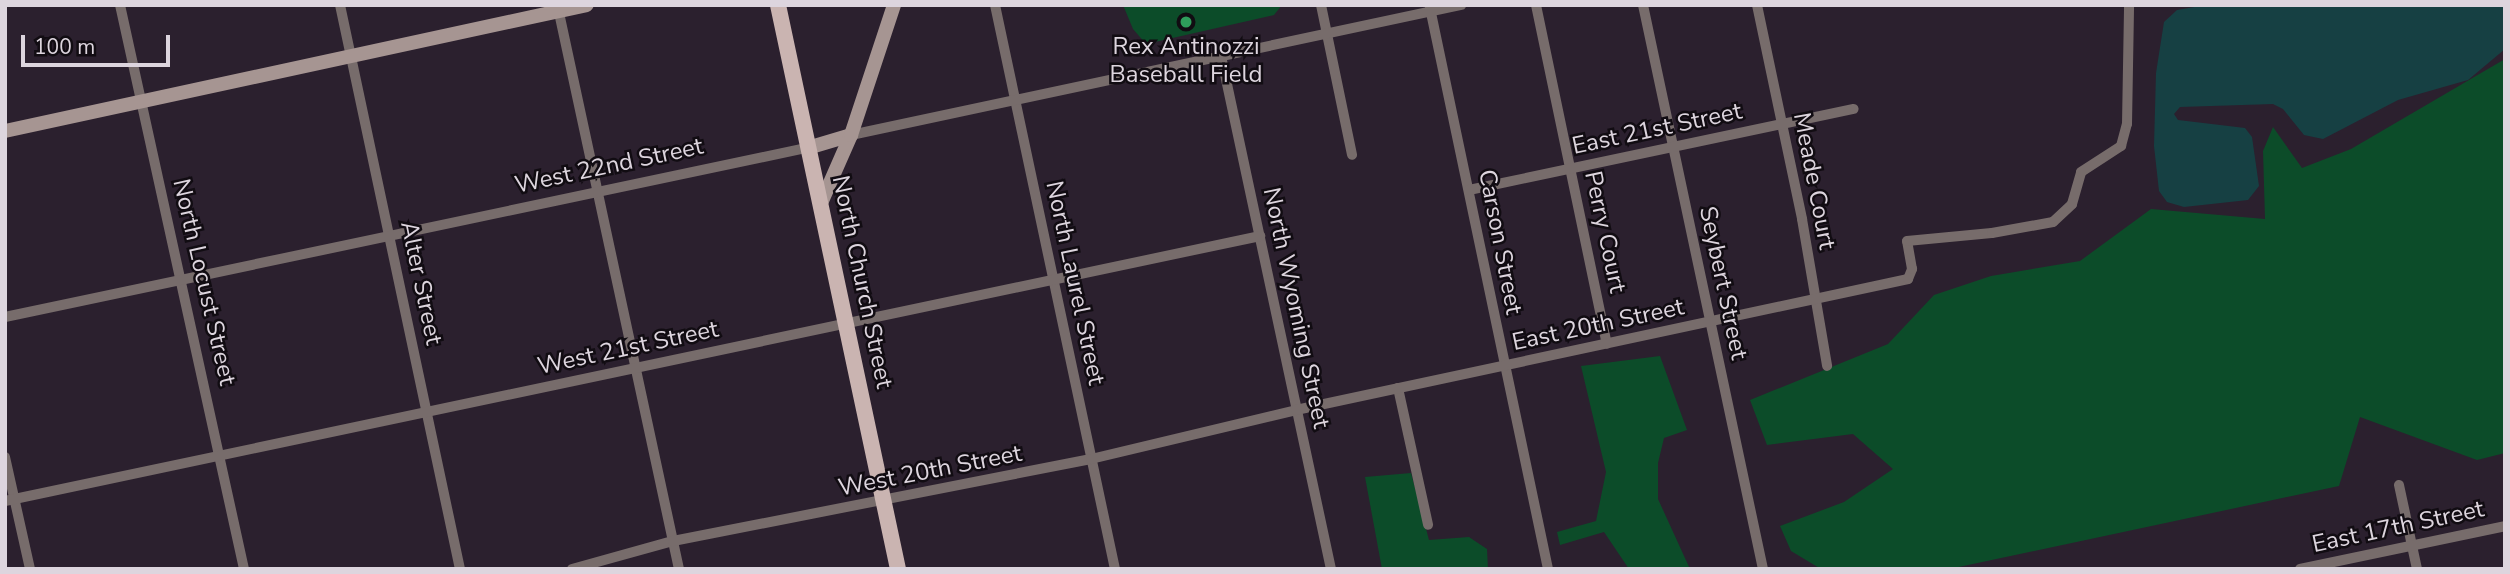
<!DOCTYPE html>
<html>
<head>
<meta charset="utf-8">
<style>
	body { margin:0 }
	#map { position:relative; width:2510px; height:574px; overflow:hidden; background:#2b202e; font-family:"Nunito Sans",sans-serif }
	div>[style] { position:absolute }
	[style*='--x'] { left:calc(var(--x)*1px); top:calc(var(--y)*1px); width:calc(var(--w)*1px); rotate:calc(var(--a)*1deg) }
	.green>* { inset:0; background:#0c4c29 }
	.water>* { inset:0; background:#164043 }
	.street>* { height:10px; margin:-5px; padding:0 5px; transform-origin:5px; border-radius:5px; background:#776c6b }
	.secondary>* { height:14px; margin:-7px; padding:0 7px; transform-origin:7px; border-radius:7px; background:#a69592 }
	.primary>* { height:16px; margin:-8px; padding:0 8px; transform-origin:8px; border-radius:8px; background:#cab4b1 }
	.dots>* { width:19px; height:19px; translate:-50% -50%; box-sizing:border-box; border:4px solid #110c12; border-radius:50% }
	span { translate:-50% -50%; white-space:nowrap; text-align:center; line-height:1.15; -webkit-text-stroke:5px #110c12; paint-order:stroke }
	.poi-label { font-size:24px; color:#ddd5de }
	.street-label { font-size:24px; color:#ddd5de }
	.frame { position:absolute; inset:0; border:7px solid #ddd5de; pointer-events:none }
	.scale { position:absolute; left:21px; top:35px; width:149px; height:32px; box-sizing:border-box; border:4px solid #ddd5de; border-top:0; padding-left:9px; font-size:21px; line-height:24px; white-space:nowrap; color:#ddd5de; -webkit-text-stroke:5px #110c12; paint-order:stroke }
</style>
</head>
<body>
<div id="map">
	<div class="green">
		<div style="clip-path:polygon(1123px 5px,1282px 5px,1274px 15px,1146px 44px,1133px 29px)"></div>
		<div style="clip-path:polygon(2505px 59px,2505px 453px,2477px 460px,2360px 417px,2339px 486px,1954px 568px,1821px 569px,1791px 551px,1780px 526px,1844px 502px,1893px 469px,1853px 434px,1767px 445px,1750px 400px,1888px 344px,1934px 295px,1991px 276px,2080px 261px,2151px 209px,2265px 219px,2263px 151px,2273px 127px,2302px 168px,2351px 149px)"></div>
		<div style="clip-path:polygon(1660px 356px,1687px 430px,1664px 438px,1658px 463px,1658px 499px,1690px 569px,1629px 569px,1604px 532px,1560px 545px,1557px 532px,1596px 521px,1606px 472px,1581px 366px)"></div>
		<div style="clip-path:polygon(1411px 473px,1429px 540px,1469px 537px,1487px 549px,1488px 569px,1382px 569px,1365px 477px)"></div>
	</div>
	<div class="water">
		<div style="clip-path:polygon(2206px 5px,2505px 5px,2505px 49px,2468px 80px,2398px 100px,2323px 139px,2304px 135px,2283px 109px,2273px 104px,2180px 107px,2174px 114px,2178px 120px,2245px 128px,2252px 137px,2259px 186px,2248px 200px,2184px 207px,2167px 202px,2159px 191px,2154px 146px,2156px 73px,2164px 22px,2177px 10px)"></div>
	</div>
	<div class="street">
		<div style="--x:120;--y:5;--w:577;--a:77.6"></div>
		<div style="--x:340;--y:5;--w:577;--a:77.99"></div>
		<div style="--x:995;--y:5;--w:577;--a:77.99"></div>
		<div style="--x:1321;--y:5;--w:153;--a:78.3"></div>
		<div style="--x:1536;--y:5;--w:346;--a:78.2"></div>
		<div style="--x:1643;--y:5;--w:577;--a:77.99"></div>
		<div style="--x:1757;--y:5;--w:219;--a:78.1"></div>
		<div style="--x:1802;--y:219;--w:149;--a:80.3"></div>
		<div style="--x:558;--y:8;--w:574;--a:77.83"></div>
		<div style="--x:1430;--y:8;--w:573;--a:78.12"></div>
		<div style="--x:1221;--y:56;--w:525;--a:77.9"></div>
		<div style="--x:851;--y:135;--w:624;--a:-12.03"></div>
		<div style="--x:1469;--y:190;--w:393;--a:-11.9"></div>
		<div style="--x:5;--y:317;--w:824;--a:-11.91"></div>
		<div style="--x:1398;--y:388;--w:140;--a:77.6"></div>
		<div style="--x:5;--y:457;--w:115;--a:77.4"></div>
		<div style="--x:2399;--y:485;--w:86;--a:77.9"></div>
		<div style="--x:5;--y:501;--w:1283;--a:-11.92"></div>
		<div style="--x:572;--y:569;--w:105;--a:-15.5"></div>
		<div style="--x:673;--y:541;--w:426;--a:-11.1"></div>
		<div style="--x:1091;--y:459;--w:211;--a:-13.4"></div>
		<div style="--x:1296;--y:410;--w:626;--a:-12.08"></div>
		<div style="--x:1908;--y:279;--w:11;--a:-68"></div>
		<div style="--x:1912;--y:269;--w:28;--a:-100"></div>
		<div style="--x:1907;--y:241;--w:85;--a:-5.4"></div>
		<div style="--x:1992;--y:233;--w:62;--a:-10.2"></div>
		<div style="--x:2053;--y:222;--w:26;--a:-43"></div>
		<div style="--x:2072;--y:204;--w:33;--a:-74"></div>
		<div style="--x:2081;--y:172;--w:48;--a:-33"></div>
		<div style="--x:2121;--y:146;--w:23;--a:-75"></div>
		<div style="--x:2127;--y:124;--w:119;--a:-89"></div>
		<div style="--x:2300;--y:569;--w:209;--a:-11.8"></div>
	</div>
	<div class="secondary">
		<div style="--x:5;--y:131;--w:595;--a:-12.22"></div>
		<div style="--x:811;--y:147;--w:42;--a:-16.7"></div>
		<div style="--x:822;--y:201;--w:72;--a:-66.3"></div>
		<div style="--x:851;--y:135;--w:137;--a:-71.7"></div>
	</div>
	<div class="primary">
		<div style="--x:778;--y:5;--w:577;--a:77.99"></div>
	</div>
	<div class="dots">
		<div style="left:1186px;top:22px;background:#2e9e5b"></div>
	</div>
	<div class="poi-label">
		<span style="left:1186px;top:61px">Rex Antinozzi<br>Baseball Field</span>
	</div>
	<div class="street-label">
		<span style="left:1657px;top:129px;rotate:-12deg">East 21st Street</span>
		<span style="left:609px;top:166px;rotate:-12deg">West 22nd Street</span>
		<span style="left:1814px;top:181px;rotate:79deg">Meade Court</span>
		<span style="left:1605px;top:232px;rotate:78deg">Perry Court</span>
		<span style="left:1500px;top:242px;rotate:79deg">Carson Street</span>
		<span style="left:204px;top:282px;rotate:77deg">North Locust Street</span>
		<span style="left:862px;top:282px;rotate:78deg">North Church Street</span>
		<span style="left:421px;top:283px;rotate:78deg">Alter Street</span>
		<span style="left:1075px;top:283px;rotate:78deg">North Laurel Street</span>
		<span style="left:1723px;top:283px;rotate:78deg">Seybert Street</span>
		<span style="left:1296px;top:308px;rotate:78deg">North Wyoming Street</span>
		<span style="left:1598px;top:325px;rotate:-12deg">East 20th Street</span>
		<span style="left:628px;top:348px;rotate:-12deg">West 21st Street</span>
		<span style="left:930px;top:471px;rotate:-11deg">West 20th Street</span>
		<span style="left:2398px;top:527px;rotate:-12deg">East 17th Street</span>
	</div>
	<div class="frame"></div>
	<div class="scale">100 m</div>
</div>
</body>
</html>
